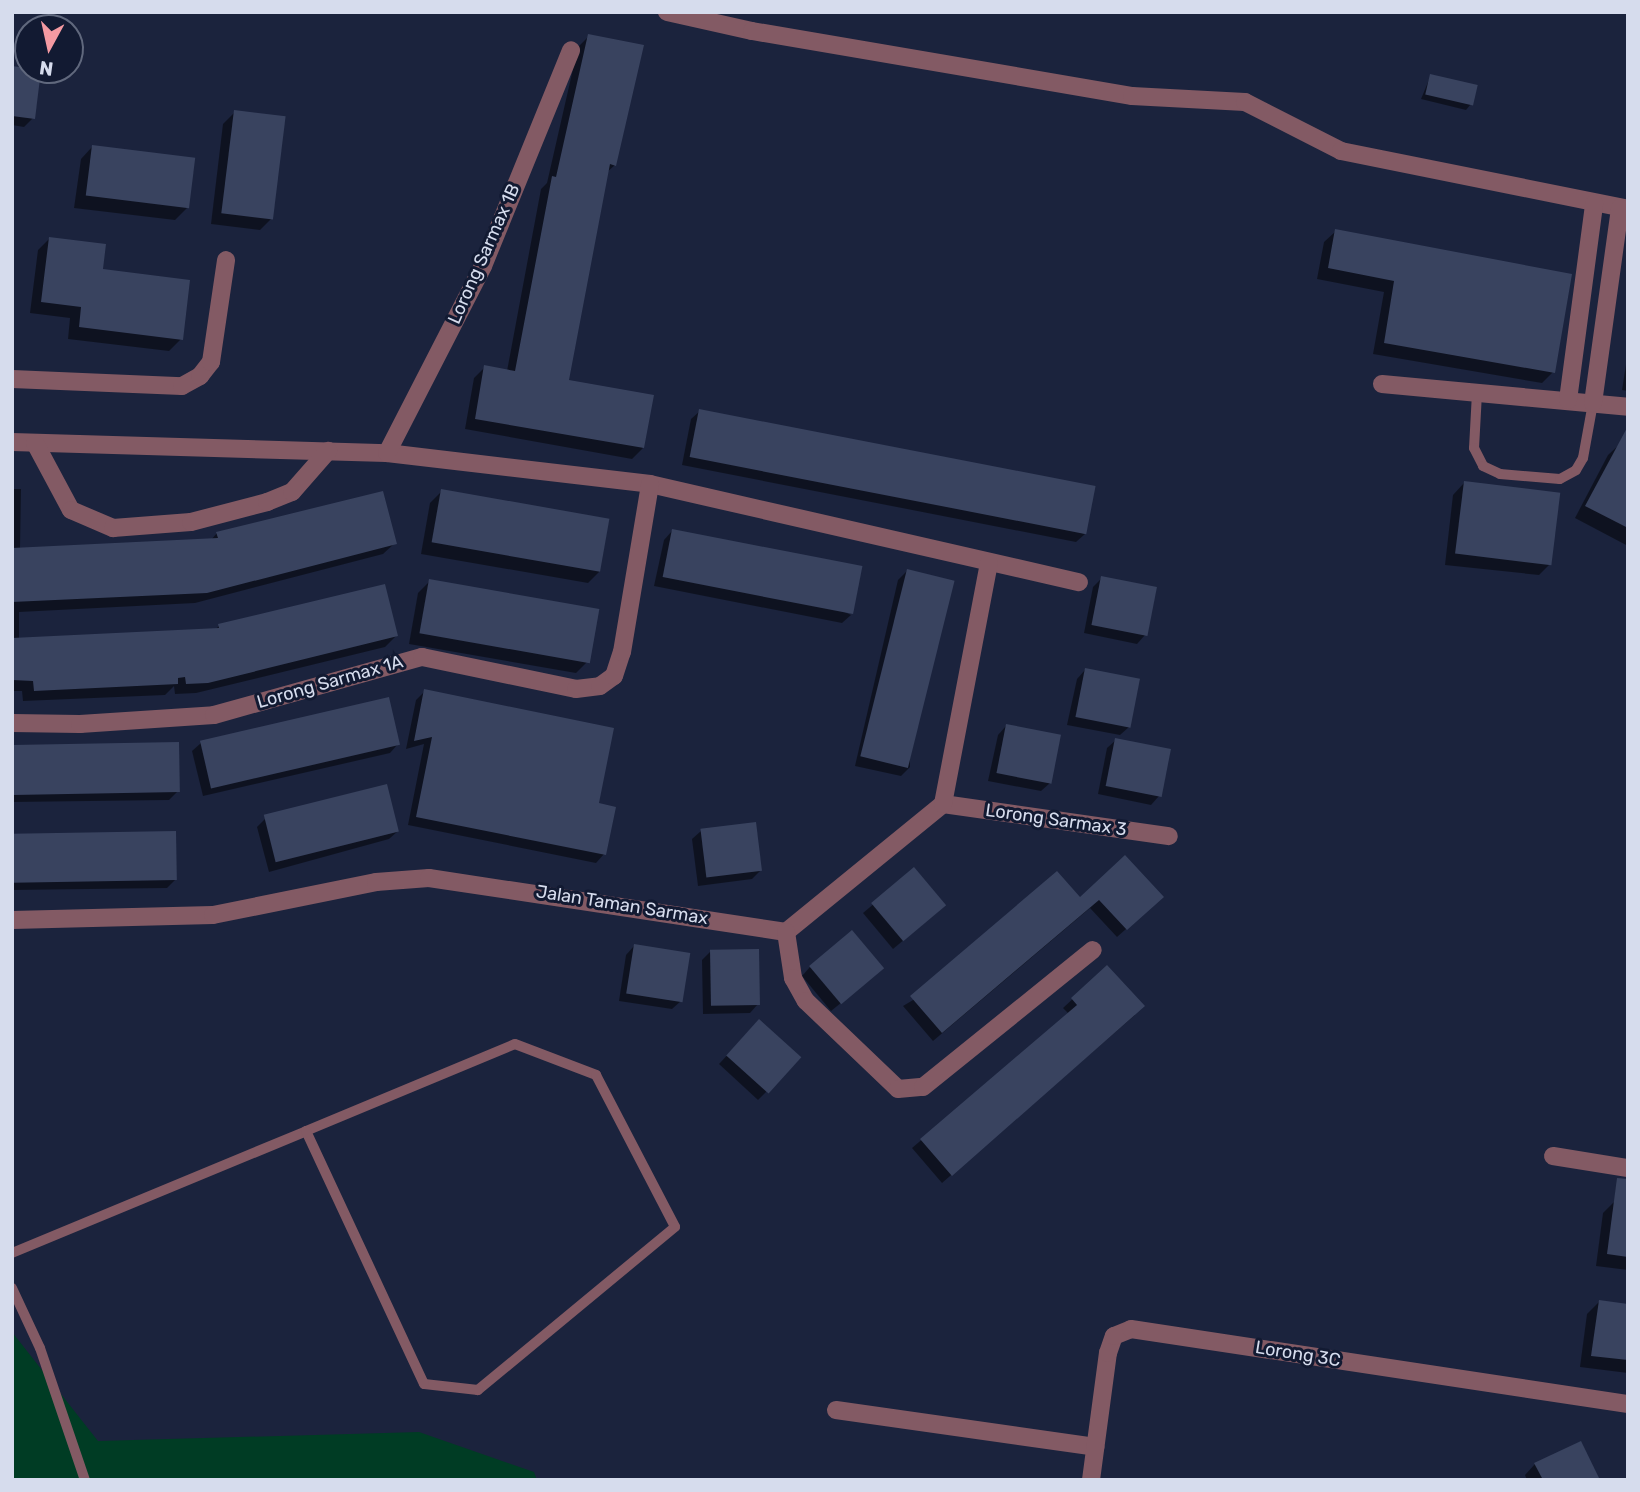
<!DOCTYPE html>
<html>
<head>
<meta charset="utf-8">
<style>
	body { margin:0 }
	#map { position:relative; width:1640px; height:1492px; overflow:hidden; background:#1b233d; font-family:Rubik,sans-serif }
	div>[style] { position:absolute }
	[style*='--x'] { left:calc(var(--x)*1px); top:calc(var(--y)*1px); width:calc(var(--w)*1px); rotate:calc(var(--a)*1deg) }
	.green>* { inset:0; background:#003c24 }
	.shadow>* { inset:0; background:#0007 }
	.building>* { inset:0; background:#39435f; transform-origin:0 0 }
	.service>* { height:10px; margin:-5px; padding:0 5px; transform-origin:5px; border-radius:5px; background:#835a64 }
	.minor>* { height:18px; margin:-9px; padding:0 9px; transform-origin:9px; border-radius:9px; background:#835a64 }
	span { translate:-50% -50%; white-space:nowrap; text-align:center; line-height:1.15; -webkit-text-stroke:6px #121a32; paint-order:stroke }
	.street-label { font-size:18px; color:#d6dced }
	.frame { position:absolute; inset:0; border:14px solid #d6dced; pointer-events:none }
	.north { position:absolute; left:14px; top:14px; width:70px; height:70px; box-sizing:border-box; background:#121a32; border:2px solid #60687d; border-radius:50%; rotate:188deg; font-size:19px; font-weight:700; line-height:28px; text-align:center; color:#d6dced }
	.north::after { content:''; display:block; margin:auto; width:24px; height:32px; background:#f49aa2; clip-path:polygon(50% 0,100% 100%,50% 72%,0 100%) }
</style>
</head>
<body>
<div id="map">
	<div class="green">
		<div style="clip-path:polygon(12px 1332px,98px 1441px,419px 1432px,534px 1472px,537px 1480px,12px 1480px)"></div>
	</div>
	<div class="shadow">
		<div style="clip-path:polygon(589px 36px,615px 165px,606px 173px,567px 381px,643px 448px,632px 459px,465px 429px,474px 378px,485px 367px,507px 371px,541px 189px,547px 183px,578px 47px)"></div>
		<div style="clip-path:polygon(12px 68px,33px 118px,24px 127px,12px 125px)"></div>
		<div style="clip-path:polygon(1431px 75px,1471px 104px,1466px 110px,1421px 99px)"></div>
		<div style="clip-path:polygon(235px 112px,272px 218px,260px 230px,211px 224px,223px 124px)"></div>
		<div style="clip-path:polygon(92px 147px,187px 208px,175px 220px,74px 208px,81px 159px)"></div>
		<div style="clip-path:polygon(1336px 231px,1553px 372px,1542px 383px,1373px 354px,1384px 292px,1317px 279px,1324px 242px)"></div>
		<div style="clip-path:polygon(50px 238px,101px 271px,181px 339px,169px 351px,68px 339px,70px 318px,30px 313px,38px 250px)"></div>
		<div style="clip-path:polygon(1628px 352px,1628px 391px,1622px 390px)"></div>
		<div style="clip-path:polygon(700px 411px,1085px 534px,1076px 542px,682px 465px,691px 419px)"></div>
		<div style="clip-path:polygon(1620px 444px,1628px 448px,1628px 546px,1575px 518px,1608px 455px)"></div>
		<div style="clip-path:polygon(1464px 483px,1551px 563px,1539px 575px,1445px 565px,1453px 495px)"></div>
		<div style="clip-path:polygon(12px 489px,21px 489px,20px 549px,211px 540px,217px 533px,395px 543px,383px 554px,195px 603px,19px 612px,19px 639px,215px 630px,219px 626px,396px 636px,385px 647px,196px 693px,175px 694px,174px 686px,165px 695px,23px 701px,22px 691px,12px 691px)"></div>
		<div style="clip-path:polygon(442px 491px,600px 571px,588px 583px,421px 554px,430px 503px)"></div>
		<div style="clip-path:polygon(672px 531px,851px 615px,842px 623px,654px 586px,664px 540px)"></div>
		<div style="clip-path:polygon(907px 571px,910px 767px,901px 776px,855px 766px,898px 580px)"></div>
		<div style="clip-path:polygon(1102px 578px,1145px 635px,1137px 644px,1084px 633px,1093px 587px)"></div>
		<div style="clip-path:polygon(430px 581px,588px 661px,576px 673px,409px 644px,418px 593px)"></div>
		<div style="clip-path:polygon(1085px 670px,1129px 727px,1120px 735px,1067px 725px,1077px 679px)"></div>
		<div style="clip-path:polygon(425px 691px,597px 805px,604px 854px,596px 863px,408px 825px,424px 744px,406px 749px,416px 700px)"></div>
		<div style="clip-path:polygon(1006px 726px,1050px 783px,1041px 791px,988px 781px,998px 735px)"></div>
		<div style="clip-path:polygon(1116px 740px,1159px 796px,1151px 805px,1098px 794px,1107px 748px)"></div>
		<div style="clip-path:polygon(201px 743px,398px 744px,390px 753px,203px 796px,192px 751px)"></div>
		<div style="clip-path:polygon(12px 747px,178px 791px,169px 800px,12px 802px)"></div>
		<div style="clip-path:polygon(265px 819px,398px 831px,389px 839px,269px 872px,257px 827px)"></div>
		<div style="clip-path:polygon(701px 831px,761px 870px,752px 879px,698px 886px,692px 839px)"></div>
		<div style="clip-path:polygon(12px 835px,176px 879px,167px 888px,12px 890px)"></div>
		<div style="clip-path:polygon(1125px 858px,1153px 905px,1117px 937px,1090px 908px,933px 1041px,903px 1006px,1080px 900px)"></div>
		<div style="clip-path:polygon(914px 870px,935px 914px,893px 949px,863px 913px)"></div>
		<div style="clip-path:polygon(634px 946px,681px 1001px,672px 1009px,619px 1001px,626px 955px)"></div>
		<div style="clip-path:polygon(710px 952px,758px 1004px,750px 1013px,703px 1014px,702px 960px)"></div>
		<div style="clip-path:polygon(810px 967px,873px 977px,831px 1011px,802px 976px)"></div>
		<div style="clip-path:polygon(1107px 967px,1135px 1015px,942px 1183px,912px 1148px,1069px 1014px,1063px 1008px)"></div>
		<div style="clip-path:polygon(759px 1021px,766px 1092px,758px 1100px,719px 1064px)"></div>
		<div style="clip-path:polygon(1615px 1201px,1628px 1202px,1628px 1270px,1596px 1266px,1603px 1213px)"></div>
		<div style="clip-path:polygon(1599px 1302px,1628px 1306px,1628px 1373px,1580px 1367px,1587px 1314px)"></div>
		<div style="clip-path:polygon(1535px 1464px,1598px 1480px,1527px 1480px,1525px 1475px)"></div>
	</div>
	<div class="building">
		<div style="clip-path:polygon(588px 34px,644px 45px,616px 166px,610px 164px,569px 380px,654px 395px,644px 448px,475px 419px,484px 365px,515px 371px,552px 176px,556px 177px)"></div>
		<div style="clip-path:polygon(12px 66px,41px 70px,35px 119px,12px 116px)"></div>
		<div style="left:1430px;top:74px;width:49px;height:21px;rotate:13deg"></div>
		<div style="left:234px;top:110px;width:52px;height:104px;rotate:7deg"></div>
		<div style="left:92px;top:145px;width:104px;height:51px;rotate:7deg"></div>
		<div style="clip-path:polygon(1335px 229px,1572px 274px,1555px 373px,1384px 343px,1394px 281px,1328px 268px)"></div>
		<div style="clip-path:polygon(49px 237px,106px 244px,103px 269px,190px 280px,183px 340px,79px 327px,81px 307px,41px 302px)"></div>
		<div style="left:699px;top:409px;width:404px;height:49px;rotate:11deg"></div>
		<div style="clip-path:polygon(1628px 426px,1628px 528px,1585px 506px)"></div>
		<div style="left:1464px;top:481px;width:97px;height:73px;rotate:7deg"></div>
		<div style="left:441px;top:489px;width:171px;height:54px;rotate:10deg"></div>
		<div style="clip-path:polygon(383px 491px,397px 544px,207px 593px,12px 602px,12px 548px,218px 538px,216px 532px)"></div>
		<div style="left:672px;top:529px;width:194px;height:49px;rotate:11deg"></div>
		<div style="left:907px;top:569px;width:49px;height:193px;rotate:14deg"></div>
		<div style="left:1101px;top:576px;width:57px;height:50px;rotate:11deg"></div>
		<div style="left:429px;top:579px;width:173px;height:55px;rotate:10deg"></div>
		<div style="clip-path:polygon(385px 584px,398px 636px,208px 683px,186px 684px,185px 677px,178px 678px,178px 684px,34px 691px,33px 681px,12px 680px,12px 638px,219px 628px,218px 624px)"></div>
		<div style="left:1085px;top:668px;width:56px;height:50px;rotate:11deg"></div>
		<div style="clip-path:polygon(424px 689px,614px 728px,599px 803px,616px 807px,606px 855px,416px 817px,432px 737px,414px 741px)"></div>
		<div style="left:389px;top:697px;width:49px;height:194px;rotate:77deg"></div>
		<div style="left:1006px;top:724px;width:56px;height:50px;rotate:11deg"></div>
		<div style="left:1115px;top:738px;width:57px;height:49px;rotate:11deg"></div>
		<div style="left:179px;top:742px;width:50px;height:167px;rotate:89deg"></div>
		<div style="left:387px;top:784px;width:49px;height:127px;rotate:76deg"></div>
		<div style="left:756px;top:822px;width:49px;height:56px;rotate:83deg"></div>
		<div style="left:176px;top:831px;width:49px;height:164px;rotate:89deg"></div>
		<div style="clip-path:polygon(1125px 855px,1164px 897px,1127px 930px,1099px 900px,942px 1033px,910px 996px,1057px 871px,1080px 897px)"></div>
		<div style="left:914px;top:867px;width:50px;height:56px;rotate:50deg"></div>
		<div style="left:852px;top:930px;width:50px;height:56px;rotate:50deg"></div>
		<div style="left:634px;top:944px;width:57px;height:50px;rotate:9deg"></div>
		<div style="left:759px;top:949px;width:56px;height:49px;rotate:89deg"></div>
		<div style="clip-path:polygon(1107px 965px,1145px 1006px,952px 1176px,920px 1139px,1077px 1005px,1071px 998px)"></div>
		<div style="left:759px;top:1019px;width:57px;height:49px;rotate:42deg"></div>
		<div style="clip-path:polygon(1617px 1178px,1628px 1179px,1628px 1257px,1607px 1254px)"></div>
		<div style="clip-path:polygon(1599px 1300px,1628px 1304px,1628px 1360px,1591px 1356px)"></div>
		<div style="clip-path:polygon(1581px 1441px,1600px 1480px,1543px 1480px,1534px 1463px)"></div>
	</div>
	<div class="service">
		<div style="--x:1477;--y:393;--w:55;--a:93.1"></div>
		<div style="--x:1474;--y:448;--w:20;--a:63"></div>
		<div style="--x:1483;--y:466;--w:19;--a:25"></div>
		<div style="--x:1500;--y:474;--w:60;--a:4.8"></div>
		<div style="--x:1560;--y:479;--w:18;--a:-29"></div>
		<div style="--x:1576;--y:470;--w:14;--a:-60"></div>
		<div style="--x:1583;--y:458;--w:56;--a:-79.7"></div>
		<div style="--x:12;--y:1253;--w:318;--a:-22.5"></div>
		<div style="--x:306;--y:1131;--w:226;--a:-22.6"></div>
		<div style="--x:515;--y:1044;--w:87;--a:20.9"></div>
		<div style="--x:596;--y:1075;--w:171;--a:62.5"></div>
		<div style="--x:675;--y:1227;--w:256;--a:140.4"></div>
		<div style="--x:478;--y:1390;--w:54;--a:-173.7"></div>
		<div style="--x:424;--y:1384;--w:279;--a:-115"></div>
		<div style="--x:12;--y:1288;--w:66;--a:65"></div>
		<div style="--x:40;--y:1348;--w:139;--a:71.2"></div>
	</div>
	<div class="minor">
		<div style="--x:667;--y:12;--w:87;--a:12.6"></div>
		<div style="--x:752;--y:31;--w:386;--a:9.7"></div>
		<div style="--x:1132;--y:96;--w:113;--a:3"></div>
		<div style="--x:1245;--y:102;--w:108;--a:27"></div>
		<div style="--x:1341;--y:151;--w:293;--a:11.4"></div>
		<div style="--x:12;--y:379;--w:170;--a:2.4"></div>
		<div style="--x:182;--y:386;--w:21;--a:-29"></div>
		<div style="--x:200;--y:376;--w:18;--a:-52"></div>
		<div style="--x:211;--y:362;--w:103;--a:-81.6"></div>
		<div style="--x:1382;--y:384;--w:247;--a:5.3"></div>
		<div style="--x:1568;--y:400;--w:198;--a:-82.4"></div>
		<div style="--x:1593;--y:403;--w:197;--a:-82.1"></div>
		<div style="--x:12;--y:442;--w:375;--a:1.7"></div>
		<div style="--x:387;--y:453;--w:265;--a:6.7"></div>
		<div style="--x:650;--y:484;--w:440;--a:12.9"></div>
		<div style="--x:35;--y:443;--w:76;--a:61.8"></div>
		<div style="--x:71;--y:510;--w:46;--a:23.2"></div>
		<div style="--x:113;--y:528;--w:78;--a:-4.4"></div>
		<div style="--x:191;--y:522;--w:79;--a:-14.7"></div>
		<div style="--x:267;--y:502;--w:27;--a:-22"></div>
		<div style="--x:292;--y:492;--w:55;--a:-48.7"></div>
		<div style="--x:387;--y:453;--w:210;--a:-62.8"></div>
		<div style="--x:483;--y:266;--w:233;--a:-67.8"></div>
		<div style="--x:12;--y:723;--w:68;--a:0.8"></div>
		<div style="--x:80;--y:724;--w:134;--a:-3.8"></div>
		<div style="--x:214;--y:715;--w:216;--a:-15.6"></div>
		<div style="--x:422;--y:657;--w:157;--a:11.7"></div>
		<div style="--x:576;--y:689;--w:24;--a:-7"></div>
		<div style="--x:600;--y:686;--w:17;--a:-36"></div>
		<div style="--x:614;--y:676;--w:25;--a:-72"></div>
		<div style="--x:622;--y:652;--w:170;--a:-80.5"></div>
		<div style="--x:943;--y:804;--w:228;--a:8.1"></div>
		<div style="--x:12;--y:920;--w:201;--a:-1.4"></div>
		<div style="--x:213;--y:915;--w:166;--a:-11.4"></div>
		<div style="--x:376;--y:882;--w:53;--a:-4.3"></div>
		<div style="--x:429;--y:878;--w:361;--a:8.6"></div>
		<div style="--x:786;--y:932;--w:203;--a:-39.2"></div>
		<div style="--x:943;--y:804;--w:245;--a:-79.2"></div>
		<div style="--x:786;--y:932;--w:47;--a:81.3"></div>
		<div style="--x:793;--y:978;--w:26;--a:61"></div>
		<div style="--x:806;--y:1001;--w:127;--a:43.7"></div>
		<div style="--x:898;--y:1089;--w:25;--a:-5"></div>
		<div style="--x:923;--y:1087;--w:218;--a:-38.9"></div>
		<div style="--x:1553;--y:1156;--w:76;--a:9.1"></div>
		<div style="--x:836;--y:1410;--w:262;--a:8.1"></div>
		<div style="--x:1091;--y:1480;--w:128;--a:-82.4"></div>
		<div style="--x:1108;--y:1353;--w:18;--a:-71"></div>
		<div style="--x:1114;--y:1336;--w:18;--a:-22"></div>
		<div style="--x:1131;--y:1329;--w:503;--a:8.58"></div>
	</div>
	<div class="street-label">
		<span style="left:484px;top:254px;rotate:-66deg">Lorong Sarmax 1B</span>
		<span style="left:330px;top:682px;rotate:-16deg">Lorong Sarmax 1A</span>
		<span style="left:1056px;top:820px;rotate:8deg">Lorong Sarmax 3</span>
		<span style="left:622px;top:905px;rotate:9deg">Jalan Taman Sarmax</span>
		<span style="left:1298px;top:1354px;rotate:9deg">Lorong 3C</span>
	</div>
	<div class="frame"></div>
	<div class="north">N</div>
</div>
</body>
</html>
